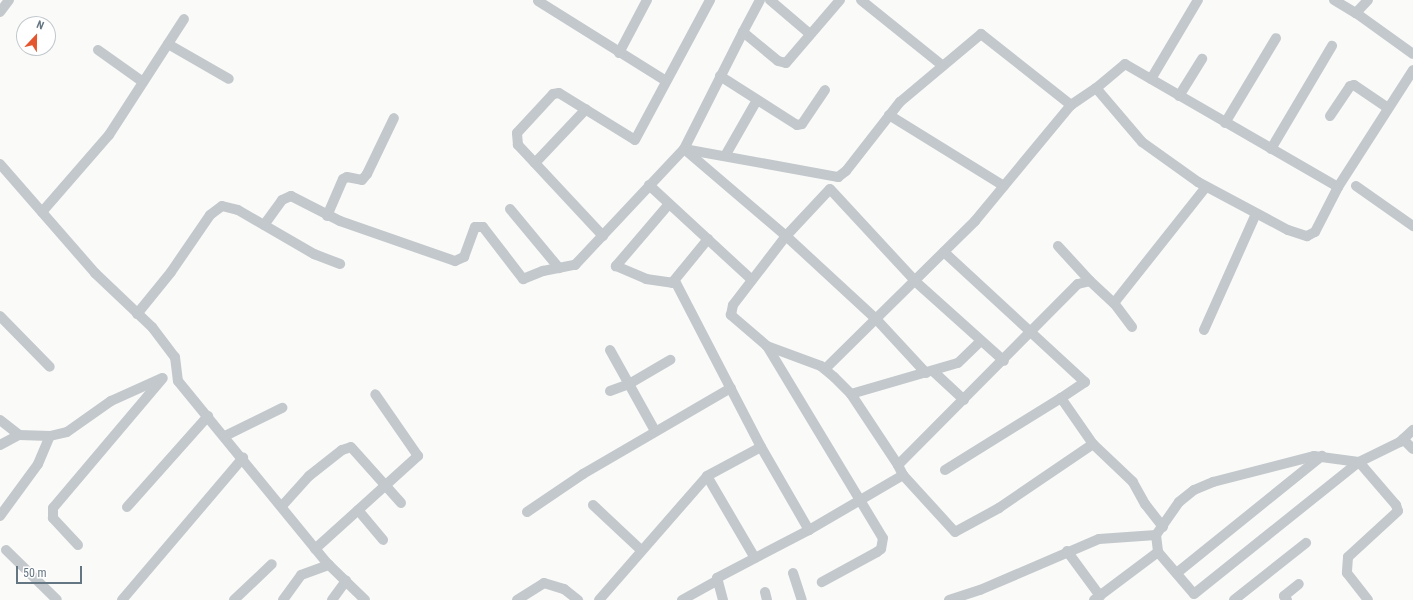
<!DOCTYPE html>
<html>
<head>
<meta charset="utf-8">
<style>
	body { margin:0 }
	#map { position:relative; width:1413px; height:600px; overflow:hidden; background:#fafaf8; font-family:"Roboto Condensed",sans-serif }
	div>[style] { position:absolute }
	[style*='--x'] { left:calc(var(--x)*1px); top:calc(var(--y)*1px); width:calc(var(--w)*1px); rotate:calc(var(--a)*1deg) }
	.minor>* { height:10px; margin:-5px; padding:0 5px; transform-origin:5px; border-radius:5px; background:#c3c8cc }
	span { translate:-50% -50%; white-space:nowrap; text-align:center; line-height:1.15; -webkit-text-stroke:4px #fff; paint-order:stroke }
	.north { position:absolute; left:16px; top:16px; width:40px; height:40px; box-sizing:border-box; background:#fff; border:1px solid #c1c8cd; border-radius:50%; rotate:22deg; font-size:11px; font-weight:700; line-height:16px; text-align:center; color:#657683 }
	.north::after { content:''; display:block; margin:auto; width:14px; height:18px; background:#e4572e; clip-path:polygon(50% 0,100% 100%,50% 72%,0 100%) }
	.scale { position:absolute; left:16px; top:566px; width:66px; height:18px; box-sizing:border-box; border:2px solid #657683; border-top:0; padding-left:5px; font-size:12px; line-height:14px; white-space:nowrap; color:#657683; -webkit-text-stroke:3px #fff; paint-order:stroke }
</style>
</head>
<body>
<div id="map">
	<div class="minor">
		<div style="--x:770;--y:0;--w:52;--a:40.4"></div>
		<div style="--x:861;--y:0;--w:105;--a:38.8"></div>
		<div style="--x:1334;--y:0;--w:26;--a:31"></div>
		<div style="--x:1368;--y:0;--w:18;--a:133"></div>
		<div style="--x:1356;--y:13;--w:70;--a:35.7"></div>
		<div style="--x:538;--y:1;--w:151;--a:32"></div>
		<div style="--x:0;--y:12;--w:15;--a:-53"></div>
		<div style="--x:743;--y:32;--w:36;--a:-62"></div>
		<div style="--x:168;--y:44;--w:70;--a:29.8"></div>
		<div style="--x:98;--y:50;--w:55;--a:35.4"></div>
		<div style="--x:619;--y:53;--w:60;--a:-62.2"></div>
		<div style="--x:720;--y:76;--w:91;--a:32.5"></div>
		<div style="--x:797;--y:125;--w:5;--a:-11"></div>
		<div style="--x:802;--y:124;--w:41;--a:-55.9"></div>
		<div style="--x:1151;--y:79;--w:92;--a:-59.3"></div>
		<div style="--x:1179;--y:96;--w:44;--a:-58.1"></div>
		<div style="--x:889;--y:115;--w:135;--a:31.7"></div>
		<div style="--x:1330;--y:116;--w:36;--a:-56"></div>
		<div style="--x:1350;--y:86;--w:4;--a:-14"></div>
		<div style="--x:1354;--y:85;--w:41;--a:34.1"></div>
		<div style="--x:1225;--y:123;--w:99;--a:-59"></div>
		<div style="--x:1271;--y:149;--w:120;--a:-59.4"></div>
		<div style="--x:725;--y:156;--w:64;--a:-60.3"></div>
		<div style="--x:535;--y:163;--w:74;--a:-46.6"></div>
		<div style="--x:0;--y:164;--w:145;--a:48.9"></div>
		<div style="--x:95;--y:273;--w:79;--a:43.5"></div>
		<div style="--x:152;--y:327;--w:38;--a:53"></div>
		<div style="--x:175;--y:357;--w:24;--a:83"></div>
		<div style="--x:178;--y:381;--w:235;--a:50.7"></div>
		<div style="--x:327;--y:563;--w:53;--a:44.2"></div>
		<div style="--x:649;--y:185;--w:140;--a:42.7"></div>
		<div style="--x:1356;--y:186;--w:70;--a:35.1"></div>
		<div style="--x:1338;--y:187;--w:246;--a:-150"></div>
		<div style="--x:1125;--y:64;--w:38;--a:140"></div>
		<div style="--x:1096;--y:88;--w:71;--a:49.6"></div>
		<div style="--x:1142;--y:142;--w:69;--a:35.5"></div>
		<div style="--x:1198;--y:182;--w:102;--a:28.1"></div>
		<div style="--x:1288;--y:230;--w:20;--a:18"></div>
		<div style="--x:1307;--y:236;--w:9;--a:-27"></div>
		<div style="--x:1315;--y:232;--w:51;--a:-62.9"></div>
		<div style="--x:1338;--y:187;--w:139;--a:-57.3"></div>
		<div style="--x:669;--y:204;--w:82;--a:130.5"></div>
		<div style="--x:616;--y:266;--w:33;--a:23"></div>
		<div style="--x:646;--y:279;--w:30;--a:8"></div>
		<div style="--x:676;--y:283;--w:185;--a:62.6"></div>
		<div style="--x:761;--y:447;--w:96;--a:60"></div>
		<div style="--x:510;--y:209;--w:77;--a:50.3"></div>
		<div style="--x:42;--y:212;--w:102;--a:-49"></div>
		<div style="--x:109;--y:135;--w:138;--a:-57.1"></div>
		<div style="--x:327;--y:216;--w:40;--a:-66.6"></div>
		<div style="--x:343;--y:179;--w:4;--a:-27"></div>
		<div style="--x:347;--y:177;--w:15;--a:11"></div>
		<div style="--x:362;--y:180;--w:8;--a:-50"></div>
		<div style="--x:367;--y:174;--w:62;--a:-64.3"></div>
		<div style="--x:264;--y:225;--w:31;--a:-54"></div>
		<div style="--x:282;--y:200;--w:10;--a:-24"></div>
		<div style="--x:291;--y:196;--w:55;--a:27"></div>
		<div style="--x:340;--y:221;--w:122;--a:19.2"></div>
		<div style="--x:455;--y:261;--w:10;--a:-24"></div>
		<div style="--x:464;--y:257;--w:32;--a:-70"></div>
		<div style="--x:475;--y:227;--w:8;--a:0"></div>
		<div style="--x:483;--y:227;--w:66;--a:52.4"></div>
		<div style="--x:523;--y:279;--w:22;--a:-22"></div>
		<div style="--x:543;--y:271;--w:33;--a:-11"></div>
		<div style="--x:575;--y:265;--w:159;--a:-46.8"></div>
		<div style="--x:684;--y:149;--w:131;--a:-63.2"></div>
		<div style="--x:743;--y:32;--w:45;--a:39.6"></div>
		<div style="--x:778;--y:61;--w:8;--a:14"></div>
		<div style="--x:786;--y:63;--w:83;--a:-49.4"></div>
		<div style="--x:603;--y:236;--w:125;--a:-133"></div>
		<div style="--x:518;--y:145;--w:12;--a:-95"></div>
		<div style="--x:517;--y:133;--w:53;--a:-47.3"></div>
		<div style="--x:553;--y:94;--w:6;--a:-9"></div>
		<div style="--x:559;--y:93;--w:89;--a:31.7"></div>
		<div style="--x:635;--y:140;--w:159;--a:-61.8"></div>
		<div style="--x:1058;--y:246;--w:47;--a:47.6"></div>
		<div style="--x:944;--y:252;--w:192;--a:42.7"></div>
		<div style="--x:1085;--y:382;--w:29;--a:146"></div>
		<div style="--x:1061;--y:398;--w:56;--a:55.2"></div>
		<div style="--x:672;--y:283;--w:57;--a:-50.7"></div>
		<div style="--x:1114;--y:303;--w:30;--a:53"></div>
		<div style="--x:137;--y:314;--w:54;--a:-51"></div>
		<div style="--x:171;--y:272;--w:69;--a:-55.6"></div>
		<div style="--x:210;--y:215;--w:15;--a:-37"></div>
		<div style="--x:222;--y:206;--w:16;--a:14"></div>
		<div style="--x:238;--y:210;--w:88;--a:30.1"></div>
		<div style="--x:314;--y:254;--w:28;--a:21"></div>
		<div style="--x:0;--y:316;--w:71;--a:45.6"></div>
		<div style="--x:1204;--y:330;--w:127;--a:-65.9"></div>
		<div style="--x:767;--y:346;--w:224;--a:58.9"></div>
		<div style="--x:883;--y:538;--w:11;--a:100"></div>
		<div style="--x:881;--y:549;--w:5;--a:143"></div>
		<div style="--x:877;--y:552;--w:63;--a:151.4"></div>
		<div style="--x:610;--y:350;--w:93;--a:60.9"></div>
		<div style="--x:825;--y:369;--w:211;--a:-44.6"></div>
		<div style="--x:975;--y:221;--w:151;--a:-50.4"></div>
		<div style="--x:1071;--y:105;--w:30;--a:-34"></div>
		<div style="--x:934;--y:372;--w:41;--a:43"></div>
		<div style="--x:926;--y:373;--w:74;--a:-132.8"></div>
		<div style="--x:876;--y:319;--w:122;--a:-137.3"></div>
		<div style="--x:786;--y:236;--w:64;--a:-46.9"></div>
		<div style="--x:830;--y:189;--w:127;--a:47.2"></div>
		<div style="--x:916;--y:282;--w:118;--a:41.9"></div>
		<div style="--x:610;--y:391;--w:20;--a:-20"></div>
		<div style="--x:629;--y:384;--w:48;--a:-30.3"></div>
		<div style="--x:851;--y:394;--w:111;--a:-16.2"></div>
		<div style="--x:958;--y:363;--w:32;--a:-44"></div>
		<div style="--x:0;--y:420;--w:24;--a:38"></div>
		<div style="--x:225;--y:436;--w:64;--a:-26.2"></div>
		<div style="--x:1403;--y:439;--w:14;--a:45"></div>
		<div style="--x:0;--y:445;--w:21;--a:-28"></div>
		<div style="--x:19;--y:435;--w:31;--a:2"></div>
		<div style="--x:50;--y:436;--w:17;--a:-13"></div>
		<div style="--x:67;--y:432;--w:54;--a:-35.2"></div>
		<div style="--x:111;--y:401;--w:56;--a:-24.3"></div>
		<div style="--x:898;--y:465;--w:85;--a:-123.5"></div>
		<div style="--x:851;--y:394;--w:24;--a:-135"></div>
		<div style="--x:834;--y:377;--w:17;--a:-140"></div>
		<div style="--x:821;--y:366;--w:58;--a:-159.7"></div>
		<div style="--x:767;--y:346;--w:48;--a:-139.3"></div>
		<div style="--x:731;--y:315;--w:10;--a:-79"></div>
		<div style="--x:733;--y:305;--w:87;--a:-52.5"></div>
		<div style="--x:786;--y:236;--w:134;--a:-139.5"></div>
		<div style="--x:684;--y:149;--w:157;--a:10.3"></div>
		<div style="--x:838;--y:177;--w:10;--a:-37"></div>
		<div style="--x:846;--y:171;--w:88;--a:-52"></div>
		<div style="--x:900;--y:102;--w:106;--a:-40"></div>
		<div style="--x:981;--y:34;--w:115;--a:38.3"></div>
		<div style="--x:945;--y:470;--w:137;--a:-31.8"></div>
		<div style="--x:707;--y:476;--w:95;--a:59.7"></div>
		<div style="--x:593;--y:505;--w:66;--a:43.2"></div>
		<div style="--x:282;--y:506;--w:40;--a:-48"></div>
		<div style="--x:309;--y:476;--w:42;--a:-38.2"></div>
		<div style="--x:342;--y:450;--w:9;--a:-18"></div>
		<div style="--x:351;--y:447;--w:75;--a:48.2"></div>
		<div style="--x:127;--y:507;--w:122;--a:-48.3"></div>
		<div style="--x:358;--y:510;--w:39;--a:50"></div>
		<div style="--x:527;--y:512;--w:68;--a:-34.2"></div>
		<div style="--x:583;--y:474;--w:171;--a:-30.2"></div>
		<div style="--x:0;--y:516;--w:64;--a:-53.8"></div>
		<div style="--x:38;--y:464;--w:30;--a:-67"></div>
		<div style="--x:1163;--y:527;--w:29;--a:-128"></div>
		<div style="--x:1145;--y:504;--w:25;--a:-119"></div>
		<div style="--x:1133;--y:482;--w:55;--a:-136.5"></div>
		<div style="--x:1093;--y:444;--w:114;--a:145.8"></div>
		<div style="--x:999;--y:508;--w:50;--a:151.4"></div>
		<div style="--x:955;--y:532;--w:77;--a:-132.4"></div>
		<div style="--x:903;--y:475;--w:11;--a:-117"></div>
		<div style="--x:898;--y:465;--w:255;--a:-45.2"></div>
		<div style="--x:1078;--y:284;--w:12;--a:-14"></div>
		<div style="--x:1090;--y:281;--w:33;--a:43"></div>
		<div style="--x:1114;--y:303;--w:148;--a:-51.6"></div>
		<div style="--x:1156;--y:535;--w:17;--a:83"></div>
		<div style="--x:1158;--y:552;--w:55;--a:49.4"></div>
		<div style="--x:1194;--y:594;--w:211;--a:-38.7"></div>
		<div style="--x:1359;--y:462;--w:57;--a:49.3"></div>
		<div style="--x:1396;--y:505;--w:6;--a:72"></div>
		<div style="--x:1398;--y:511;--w:68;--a:137.4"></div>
		<div style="--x:1348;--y:557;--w:16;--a:94"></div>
		<div style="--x:1347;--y:573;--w:34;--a:52"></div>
		<div style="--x:78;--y:545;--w:37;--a:-133"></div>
		<div style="--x:53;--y:518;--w:10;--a:-90"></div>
		<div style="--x:53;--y:508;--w:170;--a:-49.8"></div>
		<div style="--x:315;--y:549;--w:139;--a:-42.1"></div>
		<div style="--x:418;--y:456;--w:75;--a:-124.7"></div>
		<div style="--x:6;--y:550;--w:71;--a:44.4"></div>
		<div style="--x:1067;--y:551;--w:56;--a:53.7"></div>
		<div style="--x:1178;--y:572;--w:185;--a:-38.9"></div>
		<div style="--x:793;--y:573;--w:28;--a:72"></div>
		<div style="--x:765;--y:592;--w:8;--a:76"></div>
		<div style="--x:122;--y:600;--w:187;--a:-49.6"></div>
		<div style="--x:234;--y:600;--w:52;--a:-43.5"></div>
		<div style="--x:283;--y:600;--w:31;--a:-54"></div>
		<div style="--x:301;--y:575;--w:30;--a:-20"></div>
		<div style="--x:332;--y:600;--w:24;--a:-54"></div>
		<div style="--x:517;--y:600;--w:32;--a:-32"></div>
		<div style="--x:544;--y:583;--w:21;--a:17"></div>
		<div style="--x:564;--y:589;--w:18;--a:38"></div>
		<div style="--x:599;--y:600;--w:164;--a:-48.9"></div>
		<div style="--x:707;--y:476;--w:61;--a:-28.2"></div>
		<div style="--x:682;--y:600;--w:39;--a:-29"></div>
		<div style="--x:723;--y:600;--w:23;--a:-105"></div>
		<div style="--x:717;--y:578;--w:104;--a:-27.6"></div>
		<div style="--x:809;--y:530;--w:109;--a:-30.3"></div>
		<div style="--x:949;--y:600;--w:33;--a:-18"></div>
		<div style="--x:980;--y:590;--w:129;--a:-23.2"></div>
		<div style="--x:1099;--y:539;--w:57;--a:-4"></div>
		<div style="--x:1156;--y:535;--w:40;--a:-55.1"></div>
		<div style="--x:1179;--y:502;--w:19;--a:-39"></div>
		<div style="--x:1194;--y:490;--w:21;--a:-23"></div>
		<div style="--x:1213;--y:482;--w:104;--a:-14.4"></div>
		<div style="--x:1314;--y:456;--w:45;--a:7.6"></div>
		<div style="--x:1359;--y:462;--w:46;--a:-26"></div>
		<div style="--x:1400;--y:442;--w:18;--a:-43"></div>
		<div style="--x:1094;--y:600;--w:80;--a:-36.9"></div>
		<div style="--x:1234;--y:600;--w:92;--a:-38.4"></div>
		<div style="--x:1287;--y:600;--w:5;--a:-127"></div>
		<div style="--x:1284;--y:596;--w:19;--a:-39"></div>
	</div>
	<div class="north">N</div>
	<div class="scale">50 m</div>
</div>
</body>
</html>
